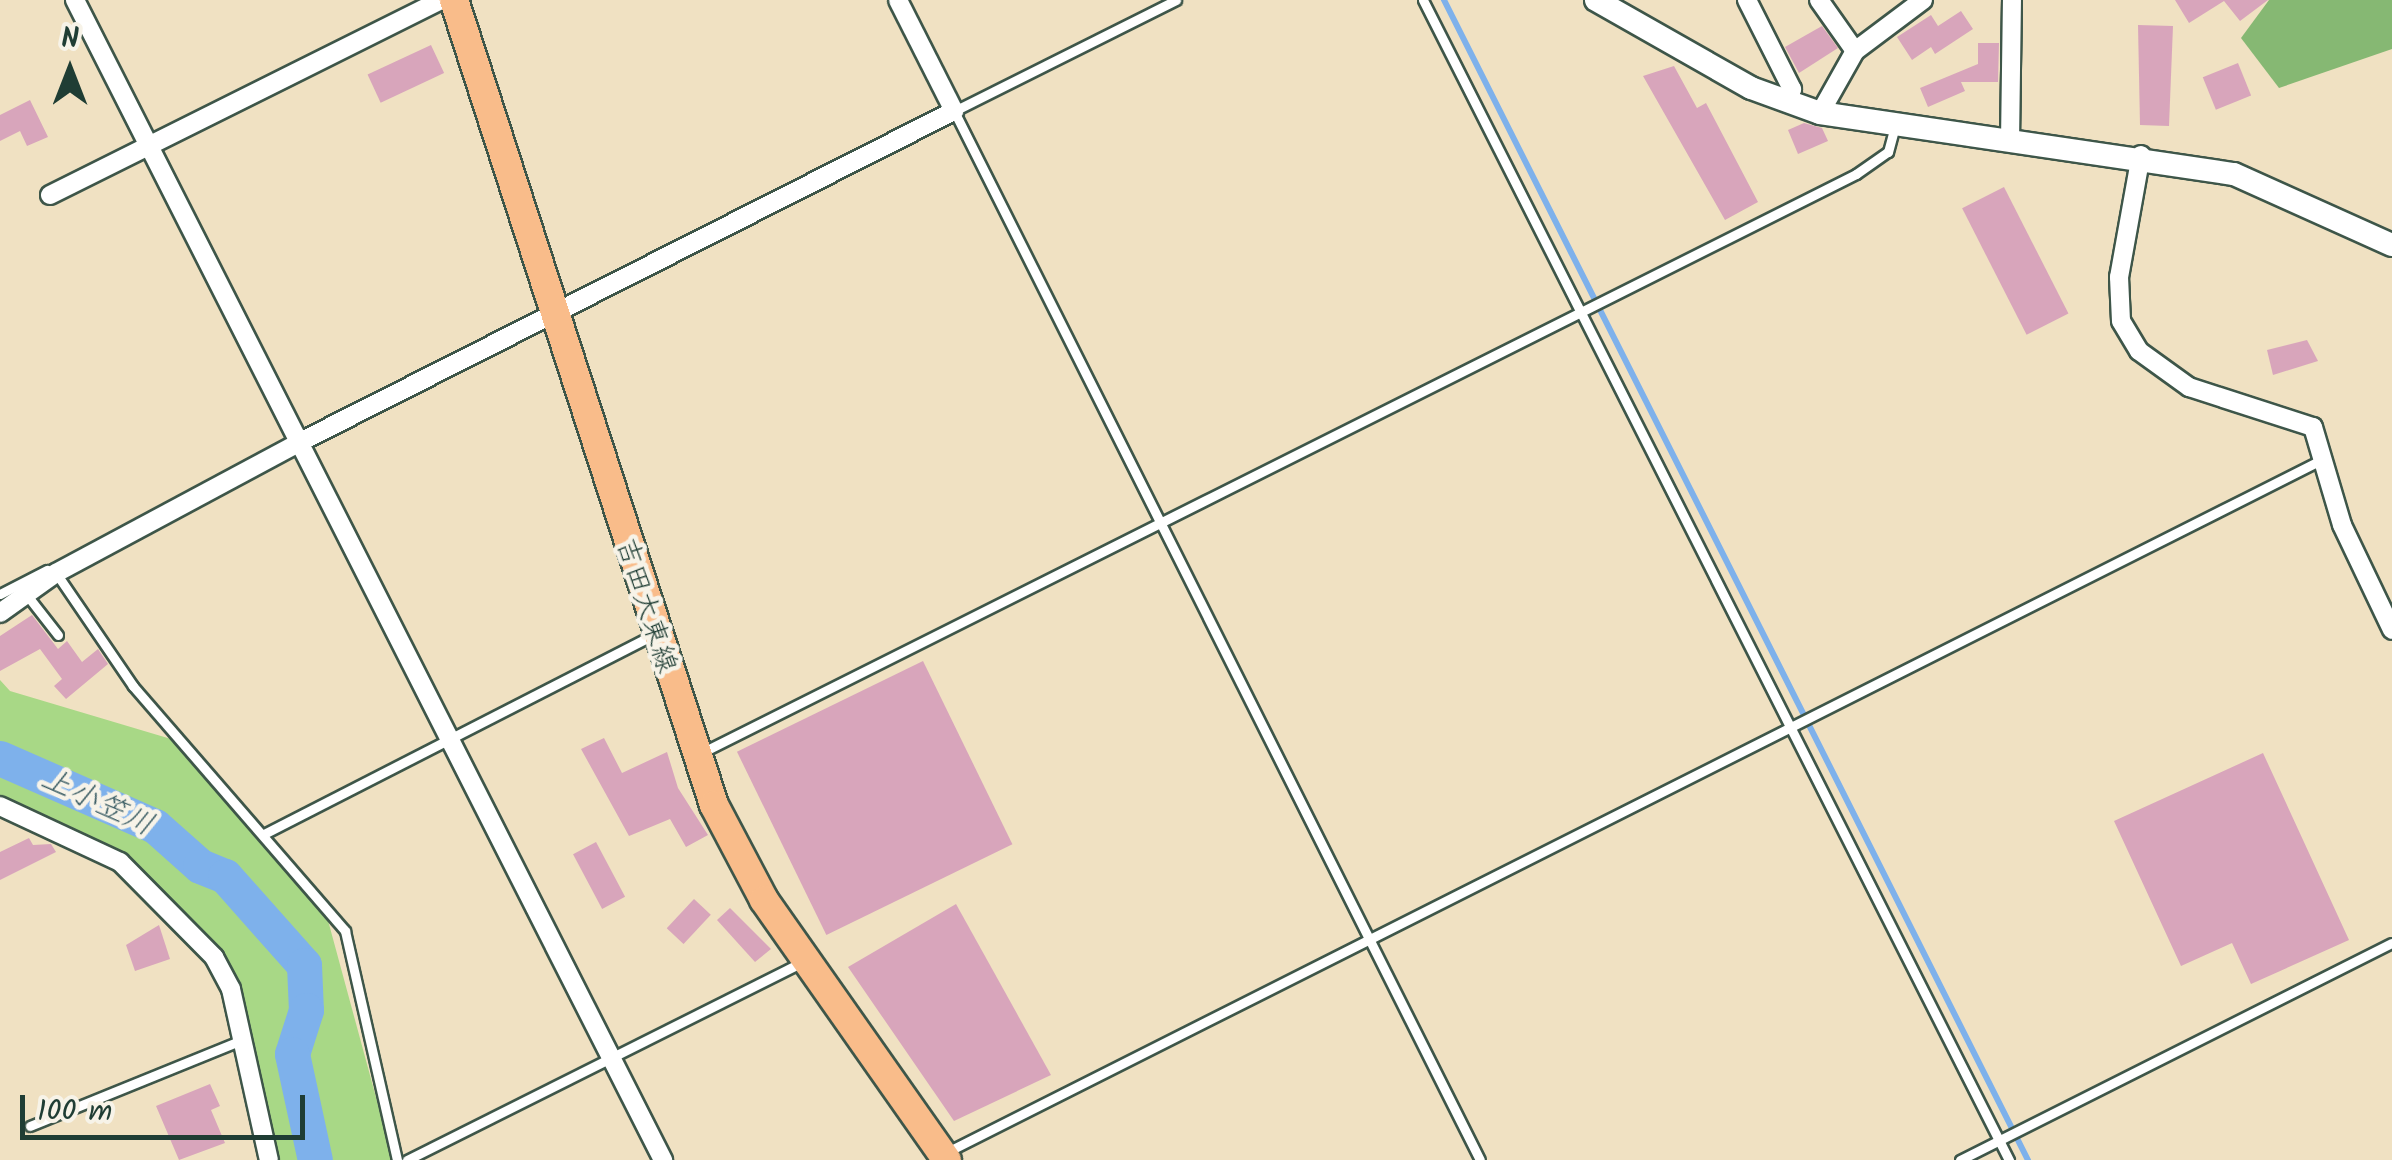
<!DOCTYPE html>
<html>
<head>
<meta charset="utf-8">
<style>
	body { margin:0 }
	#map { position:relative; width:2392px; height:1160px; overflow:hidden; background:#f0e1c2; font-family:Kalam,"Klee One",sans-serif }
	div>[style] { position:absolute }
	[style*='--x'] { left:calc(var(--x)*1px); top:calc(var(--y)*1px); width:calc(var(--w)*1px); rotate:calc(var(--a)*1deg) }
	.green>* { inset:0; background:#a8d886 }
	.forest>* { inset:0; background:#86b873 }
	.stream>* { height:6px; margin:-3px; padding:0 3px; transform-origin:3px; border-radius:3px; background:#7eb1eb }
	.river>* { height:35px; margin:-17.5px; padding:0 17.5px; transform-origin:17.5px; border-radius:17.5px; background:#7eb1eb }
	.building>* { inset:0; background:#d8a5bb; transform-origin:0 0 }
	.roads { filter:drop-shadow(2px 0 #3e5649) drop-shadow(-2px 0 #3e5649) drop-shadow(0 2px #3e5649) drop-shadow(0 -2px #3e5649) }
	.service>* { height:9px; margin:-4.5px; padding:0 4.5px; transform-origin:4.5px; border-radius:4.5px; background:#fff }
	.minor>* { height:18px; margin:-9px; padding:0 9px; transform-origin:9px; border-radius:9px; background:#fff }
	.tertiary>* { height:22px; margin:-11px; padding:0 11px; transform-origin:11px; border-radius:11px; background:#fff }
	.primary>* { height:28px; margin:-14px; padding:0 14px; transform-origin:14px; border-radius:14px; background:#f9bc8a }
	span { translate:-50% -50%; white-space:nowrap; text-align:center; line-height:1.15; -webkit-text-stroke:9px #f7f3e8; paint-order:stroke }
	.street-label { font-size:28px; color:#1f3d34 }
	.water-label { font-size:30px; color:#375a62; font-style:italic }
	.north { position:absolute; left:20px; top:20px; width:100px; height:100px; -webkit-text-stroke:8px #f7f3e8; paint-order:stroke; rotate:0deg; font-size:28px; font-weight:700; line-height:40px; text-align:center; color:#1f3d34 }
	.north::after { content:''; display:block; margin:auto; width:35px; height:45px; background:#1f3d34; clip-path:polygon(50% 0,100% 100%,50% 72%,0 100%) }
	.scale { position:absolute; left:20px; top:1095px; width:285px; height:45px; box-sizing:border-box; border:5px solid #1f3d34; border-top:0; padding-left:12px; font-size:30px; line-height:35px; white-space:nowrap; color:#1f3d34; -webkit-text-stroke:8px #f7f3e8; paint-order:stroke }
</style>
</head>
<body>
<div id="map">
	<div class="green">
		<div style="clip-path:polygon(0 680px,10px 691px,171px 739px,326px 913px,393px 1160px,269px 1160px,229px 968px,111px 856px,0 804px)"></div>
	</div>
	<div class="forest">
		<div style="clip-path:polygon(2269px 0,2392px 0,2392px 49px,2279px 88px,2241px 38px)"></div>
	</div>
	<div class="stream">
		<div style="--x:1444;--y:0;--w:1299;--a:63.28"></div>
	</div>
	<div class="river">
		<div style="--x:0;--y:758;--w:169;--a:23.7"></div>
		<div style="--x:155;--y:826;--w:60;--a:41.6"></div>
		<div style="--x:200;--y:866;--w:27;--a:22"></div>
		<div style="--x:225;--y:876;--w:119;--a:48.4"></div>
		<div style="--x:304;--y:965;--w:45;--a:87.5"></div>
		<div style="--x:306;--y:1010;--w:46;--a:107.7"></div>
		<div style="--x:292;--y:1054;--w:108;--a:77.8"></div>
	</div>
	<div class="building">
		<div style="clip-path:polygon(2175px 0,2268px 0,2240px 21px,2224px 1px,2189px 23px)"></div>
		<div style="clip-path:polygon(1961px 11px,1973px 29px,1935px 54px,1931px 47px,1912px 60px,1897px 37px,1931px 15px,1938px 26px)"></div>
		<div style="clip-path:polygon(2138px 25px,2173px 26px,2169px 126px,2140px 125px)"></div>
		<div style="clip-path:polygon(1822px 26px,1838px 48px,1799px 73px,1785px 47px)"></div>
		<div style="clip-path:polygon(1978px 43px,1999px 43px,1998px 82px,1961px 82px,1965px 91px,1928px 107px,1920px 88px,1978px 64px)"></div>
		<div style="left:431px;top:45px;width:31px;height:70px;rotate:65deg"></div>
		<div style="left:2238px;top:63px;width:35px;height:38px;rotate:68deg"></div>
		<div style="clip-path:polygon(1674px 66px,1697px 108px,1706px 103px,1758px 202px,1725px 220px,1643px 76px)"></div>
		<div style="clip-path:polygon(30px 100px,48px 137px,27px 146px,20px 131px,0 141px,0 115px)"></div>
		<div style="clip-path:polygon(1804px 123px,1822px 128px,1828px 141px,1798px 154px,1788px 130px)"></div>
		<div style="left:2004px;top:187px;width:142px;height:47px;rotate:63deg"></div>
		<div style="clip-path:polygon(2307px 340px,2318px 361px,2273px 375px,2267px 350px)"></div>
		<div style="clip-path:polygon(32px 615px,58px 649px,67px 641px,82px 662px,98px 649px,108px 664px,66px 699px,54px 686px,62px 679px,40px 649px,0 671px,0 636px)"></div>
		<div style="left:923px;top:661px;width:204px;height:207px;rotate:64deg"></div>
		<div style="clip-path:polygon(604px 738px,622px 773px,667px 752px,678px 788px,708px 835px,686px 847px,670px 819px,629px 836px,581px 749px)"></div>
		<div style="clip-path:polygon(2263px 753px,2349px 940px,2251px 984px,2232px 943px,2181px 966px,2114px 821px)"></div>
		<div style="clip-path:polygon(29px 838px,33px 845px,51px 844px,56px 852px,0 880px,0 852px)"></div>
		<div style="left:596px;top:842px;width:62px;height:26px;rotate:62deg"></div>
		<div style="left:694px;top:899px;width:23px;height:40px;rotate:43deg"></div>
		<div style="clip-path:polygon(956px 904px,1051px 1075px,954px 1121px,848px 967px)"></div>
		<div style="clip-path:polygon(730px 908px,771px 949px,755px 962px,717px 920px)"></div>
		<div style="clip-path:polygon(159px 925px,170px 959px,135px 971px,126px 945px)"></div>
		<div style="clip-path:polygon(210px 1084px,220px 1106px,211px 1110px,225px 1143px,179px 1160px,156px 1106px)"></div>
	</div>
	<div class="roads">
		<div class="service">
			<div style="--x:1176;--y:0;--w:248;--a:153.4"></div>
			<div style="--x:954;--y:111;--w:1173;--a:63.37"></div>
			<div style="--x:1423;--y:0;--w:1300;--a:63.2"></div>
			<div style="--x:56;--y:573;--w:137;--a:55.7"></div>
			<div style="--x:133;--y:686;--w:324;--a:49.1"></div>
			<div style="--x:345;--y:931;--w:235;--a:77.2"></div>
			<div style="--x:0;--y:594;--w:53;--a:-27.1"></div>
			<div style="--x:26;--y:594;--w:52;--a:52"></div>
			<div style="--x:701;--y:753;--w:1292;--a:-26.62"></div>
			<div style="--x:1856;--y:174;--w:39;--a:-35"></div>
			<div style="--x:1888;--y:152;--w:24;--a:-75"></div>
			<div style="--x:264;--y:834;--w:437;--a:-27.1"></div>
			<div style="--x:30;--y:1126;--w:231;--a:-22.1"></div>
			<div style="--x:945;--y:1153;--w:1545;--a:-26.73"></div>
			<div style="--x:407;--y:1160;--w:443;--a:-26.6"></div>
			<div style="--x:1960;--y:1160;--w:483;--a:-26.7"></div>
		</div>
		<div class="minor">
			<div style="--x:75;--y:0;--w:1301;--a:63.12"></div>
			<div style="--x:1747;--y:0;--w:100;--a:63.2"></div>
			<div style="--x:1792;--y:89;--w:14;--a:107"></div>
			<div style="--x:1819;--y:0;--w:62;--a:54.8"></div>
			<div style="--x:1855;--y:51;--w:71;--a:119.4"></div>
			<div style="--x:1855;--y:51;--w:85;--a:-36.9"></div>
			<div style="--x:2010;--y:141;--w:141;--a:-89.2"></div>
			<div style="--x:2141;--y:155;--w:124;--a:100.2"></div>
			<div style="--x:2119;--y:277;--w:44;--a:87.4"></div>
			<div style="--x:2121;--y:321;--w:35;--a:59"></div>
			<div style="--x:2139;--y:351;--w:62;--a:35.8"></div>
			<div style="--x:2189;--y:387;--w:130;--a:17.9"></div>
			<div style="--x:2313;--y:427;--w:102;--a:73.5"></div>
			<div style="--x:2342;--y:525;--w:116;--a:64.5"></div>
			<div style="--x:50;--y:195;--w:437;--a:-26.5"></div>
			<div style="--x:0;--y:613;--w:69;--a:-35.5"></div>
			<div style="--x:56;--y:573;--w:279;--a:-28.2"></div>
			<div style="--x:302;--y:441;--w:731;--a:-26.85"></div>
			<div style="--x:954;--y:111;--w:124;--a:-116.8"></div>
			<div style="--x:0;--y:806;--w:132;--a:25"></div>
			<div style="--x:120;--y:862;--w:134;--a:45.3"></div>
			<div style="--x:214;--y:957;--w:36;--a:62"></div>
			<div style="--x:231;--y:989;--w:175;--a:77.5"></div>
		</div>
		<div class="tertiary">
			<div style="--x:1596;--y:0;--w:178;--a:29.6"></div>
			<div style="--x:1751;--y:88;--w:73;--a:19.9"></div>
			<div style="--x:1820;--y:113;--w:418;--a:8.4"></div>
			<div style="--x:2234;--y:174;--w:173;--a:24.2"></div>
		</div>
		<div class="primary">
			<div style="--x:454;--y:0;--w:846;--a:72.1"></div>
			<div style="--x:714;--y:805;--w:107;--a:62.2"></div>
			<div style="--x:764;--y:900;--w:318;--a:54.9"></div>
		</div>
	</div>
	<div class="street-label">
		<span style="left:645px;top:606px;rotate:72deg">吉田大東線</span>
	</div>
	<div class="water-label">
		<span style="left:97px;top:803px;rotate:25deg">上小笠川</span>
	</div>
	<div class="north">N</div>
	<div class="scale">100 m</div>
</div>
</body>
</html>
